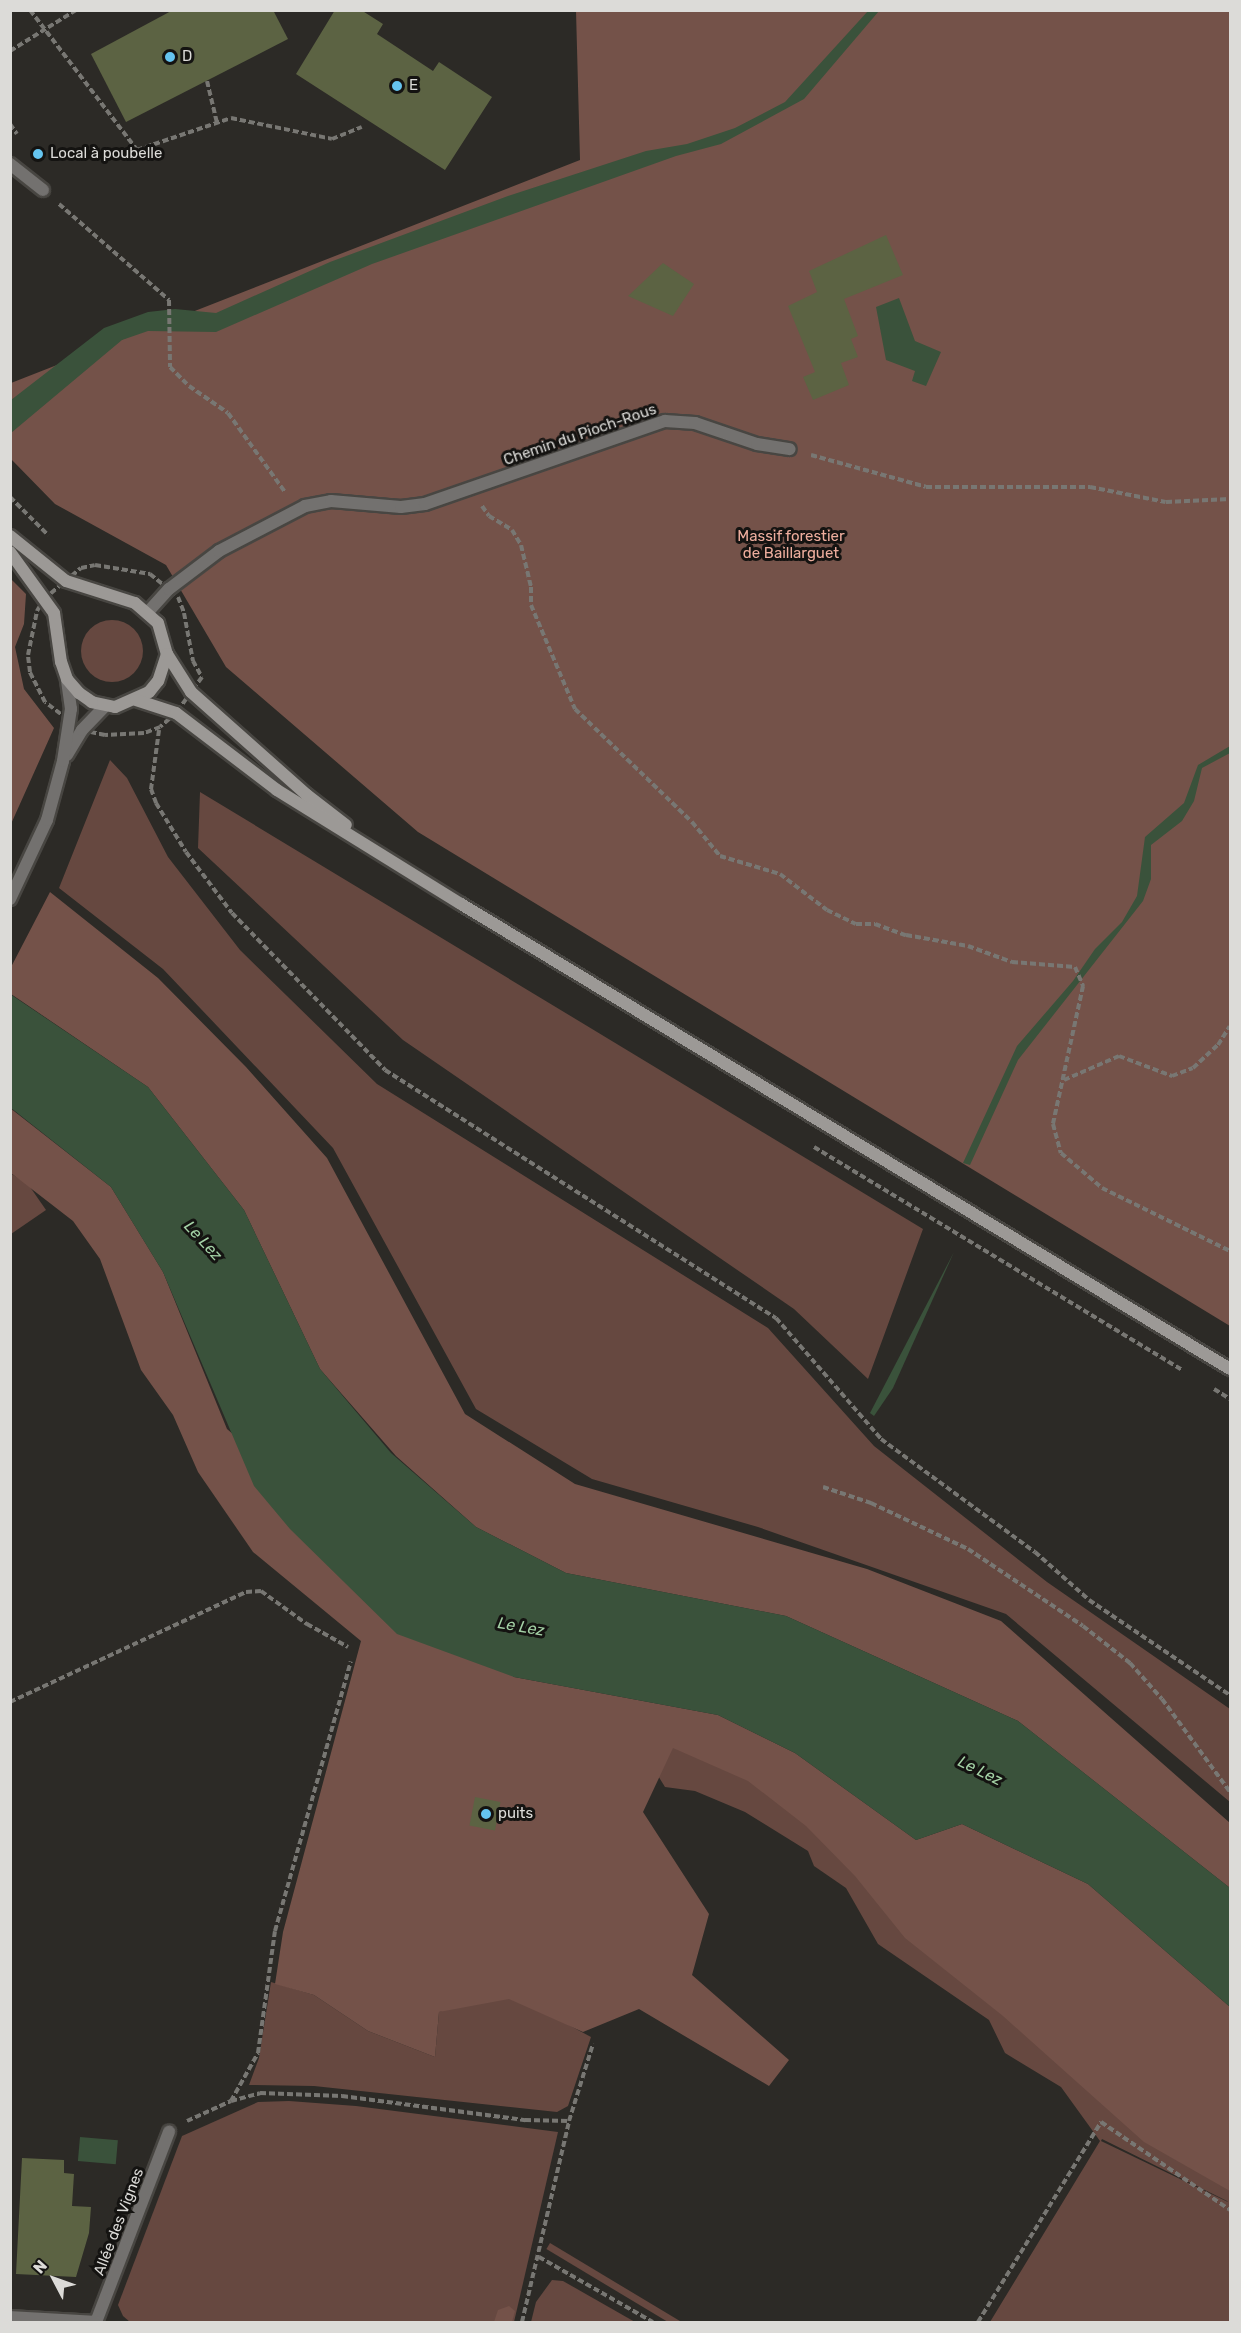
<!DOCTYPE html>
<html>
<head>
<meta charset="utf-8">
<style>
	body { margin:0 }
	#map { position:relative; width:1241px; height:2333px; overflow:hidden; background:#2c2a26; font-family:Rubik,sans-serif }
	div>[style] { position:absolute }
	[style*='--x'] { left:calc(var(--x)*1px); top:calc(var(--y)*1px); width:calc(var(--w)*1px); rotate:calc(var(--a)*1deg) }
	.green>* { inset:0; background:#664840; transform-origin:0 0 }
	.round { border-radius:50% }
	.forest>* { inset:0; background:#745249 }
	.water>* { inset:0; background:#3a523b; transform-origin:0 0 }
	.building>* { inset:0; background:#5c6343; transform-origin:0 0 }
	.path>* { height:4px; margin-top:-2px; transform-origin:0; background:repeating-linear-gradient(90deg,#787773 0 6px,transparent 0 9px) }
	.roads { filter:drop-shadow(2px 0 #484642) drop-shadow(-2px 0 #484642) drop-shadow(0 2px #484642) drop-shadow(0 -2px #484642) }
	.service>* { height:12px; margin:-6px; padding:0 6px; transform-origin:6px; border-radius:6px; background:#73716f }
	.minor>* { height:12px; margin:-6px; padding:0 6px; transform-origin:6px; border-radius:6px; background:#73716f }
	.tertiary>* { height:12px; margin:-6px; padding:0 6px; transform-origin:6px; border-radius:6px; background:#73716f }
	.secondary>* { height:12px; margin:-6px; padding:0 6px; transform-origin:6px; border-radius:6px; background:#9c9996 }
	.dots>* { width:16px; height:16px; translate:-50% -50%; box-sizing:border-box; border:3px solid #141311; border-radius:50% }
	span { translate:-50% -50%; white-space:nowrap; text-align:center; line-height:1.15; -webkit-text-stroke:6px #141311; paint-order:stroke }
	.poi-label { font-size:15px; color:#dcdbd8 }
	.left { translate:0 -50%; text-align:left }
	.street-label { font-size:15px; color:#dcdbd8 }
	.park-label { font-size:15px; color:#edad9d }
	.water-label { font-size:16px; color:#a4d2a6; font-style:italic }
	.frame { position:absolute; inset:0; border:12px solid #dcdbd8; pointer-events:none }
	.north { position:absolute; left:24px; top:2249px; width:60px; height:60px; -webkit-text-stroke:4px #141311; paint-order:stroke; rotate:311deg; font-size:16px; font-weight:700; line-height:24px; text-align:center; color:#dcdbd8 }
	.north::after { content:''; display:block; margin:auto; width:21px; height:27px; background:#dcdbd8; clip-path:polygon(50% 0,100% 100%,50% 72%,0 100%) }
</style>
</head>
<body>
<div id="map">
	<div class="green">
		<div class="round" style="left:81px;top:620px;width:62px;height:62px"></div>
		<div style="clip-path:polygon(110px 760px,127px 778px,168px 857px,240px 950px,377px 1084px,768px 1328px,874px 1446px,1047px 1582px,1230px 1709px,1230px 1802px,1006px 1614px,758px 1527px,592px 1479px,476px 1409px,333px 1148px,163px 969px,59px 888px)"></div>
		<div style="clip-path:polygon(200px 792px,923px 1229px,868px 1379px,794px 1309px,403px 1040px,198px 848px)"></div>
		<div style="clip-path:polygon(10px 1173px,28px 1184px,46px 1210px,11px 1234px)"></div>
		<div style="clip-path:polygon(evenodd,717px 1734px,1230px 2072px,1230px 2322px,990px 2322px,1100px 2141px,1061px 2087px,1005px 2053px,989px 2020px,878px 1944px,846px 1888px,814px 1866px,808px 1851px,745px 1812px,695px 1791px,665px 1787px,652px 1766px,665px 1735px,717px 1734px,1102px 2139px,1227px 2201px,1228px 2202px,1101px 2141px,1102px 2139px)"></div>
		<div style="clip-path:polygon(271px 1982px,314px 1995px,368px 2031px,435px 2057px,439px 2012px,505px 1991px,591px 2037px,568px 2106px,557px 2112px,314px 2086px,249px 2085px,259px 2058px)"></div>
		<div style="clip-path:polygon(289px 2101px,356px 2106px,558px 2132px,514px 2322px,130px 2322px,123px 2316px,118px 2305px,182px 2136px,258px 2102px)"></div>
		<div style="left:550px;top:2243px;width:154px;height:7px;rotate:31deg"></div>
		<div style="clip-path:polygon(552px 2280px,563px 2281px,635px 2322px,531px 2322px,536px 2302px)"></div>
	</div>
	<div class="forest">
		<div style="clip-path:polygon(576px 11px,1230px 11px,1230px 1326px,418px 832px,226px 667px,166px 565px,55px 504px,11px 459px,11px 383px,580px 160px)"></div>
		<div style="clip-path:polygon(11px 579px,26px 594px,24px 624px,15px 647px,24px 689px,54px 728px,11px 824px)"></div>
		<div style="clip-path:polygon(50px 892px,158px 978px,246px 1067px,327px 1158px,465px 1414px,575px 1484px,867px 1569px,1001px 1621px,1230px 1823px,1230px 1888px,1018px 1721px,786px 1616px,566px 1573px,476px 1527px,396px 1456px,320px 1369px,244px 1210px,148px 1087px,11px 994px,10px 969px)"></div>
		<div style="clip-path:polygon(10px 1108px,111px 1187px,163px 1272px,227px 1429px,514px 1677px,718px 1715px,795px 1753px,916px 1840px,962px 1824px,1088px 1884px,1230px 2007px,1230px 2191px,1144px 2142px,1003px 2016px,905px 1938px,855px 1876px,806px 1826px,748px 1781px,673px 1748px,643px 1812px,709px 1914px,692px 1975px,789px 2060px,769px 2086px,639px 2009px,583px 2032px,509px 1999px,439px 2012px,435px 2057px,368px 2031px,314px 1995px,275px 1984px,283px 1932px,361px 1641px,253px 1552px,198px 1472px,173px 1415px,141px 1370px,100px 1259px,73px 1221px,11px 1173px)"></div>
		<div style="clip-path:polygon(509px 2306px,515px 2311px,512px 2322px,494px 2322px,498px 2310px)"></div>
	</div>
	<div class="water">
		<div style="clip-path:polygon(868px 11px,879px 11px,804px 99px,721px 144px,676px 156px,372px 264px,216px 332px,148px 331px,122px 340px,11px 433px,11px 400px,104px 328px,148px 312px,175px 309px,216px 313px,330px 262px,508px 196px,646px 151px,687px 144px,735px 128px,785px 102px)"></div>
		<div style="clip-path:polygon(899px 298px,915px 341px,941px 352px,926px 386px,912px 381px,915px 371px,886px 360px,876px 307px)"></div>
		<div style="clip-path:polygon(1230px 746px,1230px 753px,1202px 768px,1194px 801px,1182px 821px,1151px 845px,1151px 879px,1143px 901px,1018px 1060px,970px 1165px,963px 1163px,1017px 1046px,1073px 981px,1095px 949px,1122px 922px,1137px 896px,1145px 837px,1184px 803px,1198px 765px)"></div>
		<div style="clip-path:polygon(10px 994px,148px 1087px,244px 1210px,320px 1369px,391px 1453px,476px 1527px,566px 1573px,786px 1616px,1018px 1721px,1230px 1888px,1230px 2007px,1088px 1884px,962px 1824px,916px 1840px,795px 1753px,718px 1715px,514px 1677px,397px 1634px,290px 1529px,254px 1486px,163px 1272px,111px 1187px,11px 1108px)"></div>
		<div style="clip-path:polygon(954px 1252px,893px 1388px,874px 1416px,870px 1413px)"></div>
		<div style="left:80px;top:2137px;width:38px;height:24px;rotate:5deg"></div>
	</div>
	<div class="building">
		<div style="clip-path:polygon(173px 10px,273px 10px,288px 39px,126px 122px,91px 54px)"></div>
		<div style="clip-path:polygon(335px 10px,361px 10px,383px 24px,377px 34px,433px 71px,439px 62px,492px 97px,445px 170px,296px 74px)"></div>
		<div style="clip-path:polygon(886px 235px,903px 275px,844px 299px,858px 336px,851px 339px,858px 357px,841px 363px,849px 385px,813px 400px,803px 377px,815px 372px,788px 306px,817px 292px,809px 271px)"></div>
		<div style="clip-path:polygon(663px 263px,694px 284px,673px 316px,628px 296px)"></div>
		<div style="left:475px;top:1797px;width:26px;height:29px;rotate:11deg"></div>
		<div style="clip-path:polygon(22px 2158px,64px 2160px,64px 2173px,74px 2174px,72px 2206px,91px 2207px,89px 2233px,76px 2277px,16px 2274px)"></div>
	</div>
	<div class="path">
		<div style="--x:30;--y:10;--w:176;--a:52.6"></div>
		<div style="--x:137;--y:150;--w:99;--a:-18.8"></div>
		<div style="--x:231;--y:118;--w:103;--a:11.7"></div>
		<div style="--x:332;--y:139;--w:32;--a:-22"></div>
		<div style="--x:10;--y:51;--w:78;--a:-31.8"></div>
		<div style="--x:207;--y:81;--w:43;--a:76.6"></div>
		<div style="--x:10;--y:124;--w:12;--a:55"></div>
		<div style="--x:59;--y:204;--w:146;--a:41.1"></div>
		<div style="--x:169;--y:300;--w:67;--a:89.1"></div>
		<div style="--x:170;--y:367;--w:27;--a:45"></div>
		<div style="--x:189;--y:386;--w:47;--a:34.7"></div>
		<div style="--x:228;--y:413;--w:97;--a:54.2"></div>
		<div style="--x:811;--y:455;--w:119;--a:15.5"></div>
		<div style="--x:926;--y:487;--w:164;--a:0"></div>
		<div style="--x:1090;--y:487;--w:77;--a:11.2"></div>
		<div style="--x:1166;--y:502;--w:64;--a:-2.7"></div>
		<div style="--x:10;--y:497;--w:54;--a:45"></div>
		<div style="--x:482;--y:506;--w:12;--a:55"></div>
		<div style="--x:489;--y:516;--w:27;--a:31"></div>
		<div style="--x:512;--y:530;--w:17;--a:59"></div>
		<div style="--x:521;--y:545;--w:43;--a:76.6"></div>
		<div style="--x:531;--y:587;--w:18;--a:90"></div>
		<div style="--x:531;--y:605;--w:113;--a:67.1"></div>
		<div style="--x:575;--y:709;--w:163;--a:44"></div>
		<div style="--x:692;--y:822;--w:44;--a:50.5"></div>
		<div style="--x:720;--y:856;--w:63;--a:16.7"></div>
		<div style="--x:780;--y:874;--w:59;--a:37.5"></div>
		<div style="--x:827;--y:910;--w:32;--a:26"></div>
		<div style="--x:856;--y:924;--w:19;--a:0"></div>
		<div style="--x:875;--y:924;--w:33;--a:20"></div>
		<div style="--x:906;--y:935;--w:63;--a:10.1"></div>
		<div style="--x:968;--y:946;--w:47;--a:20"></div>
		<div style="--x:1012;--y:962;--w:63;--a:4.5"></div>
		<div style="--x:1075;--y:967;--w:21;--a:67"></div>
		<div style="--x:1083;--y:986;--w:141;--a:102.3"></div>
		<div style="--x:1053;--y:1124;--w:30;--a:75"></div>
		<div style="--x:1061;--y:1153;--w:54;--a:40.5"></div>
		<div style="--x:1102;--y:1188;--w:143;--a:26.2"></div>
		<div style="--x:95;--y:565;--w:56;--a:9.3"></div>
		<div style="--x:150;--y:574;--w:36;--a:39"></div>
		<div style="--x:178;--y:597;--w:17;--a:69"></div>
		<div style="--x:184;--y:613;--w:49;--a:79.4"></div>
		<div style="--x:193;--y:661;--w:18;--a:61"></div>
		<div style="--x:202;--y:677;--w:44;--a:125.8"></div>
		<div style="--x:176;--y:713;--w:21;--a:139"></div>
		<div style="--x:160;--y:727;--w:17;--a:159"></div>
		<div style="--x:144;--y:733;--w:39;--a:177"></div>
		<div style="--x:105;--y:735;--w:24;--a:-168"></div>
		<div style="--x:82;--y:730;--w:46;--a:-142.9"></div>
		<div style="--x:45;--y:702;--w:34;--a:-117"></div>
		<div style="--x:30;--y:672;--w:17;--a:-97"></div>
		<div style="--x:28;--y:655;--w:45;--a:-78.4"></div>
		<div style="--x:37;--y:611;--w:14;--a:-60"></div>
		<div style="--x:44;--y:599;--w:48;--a:-40"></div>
		<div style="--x:81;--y:568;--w:14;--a:-12"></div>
		<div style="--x:159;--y:730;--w:60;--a:97.7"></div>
		<div style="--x:151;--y:789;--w:15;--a:70"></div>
		<div style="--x:156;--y:803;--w:57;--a:58.5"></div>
		<div style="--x:186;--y:852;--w:76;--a:53"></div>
		<div style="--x:232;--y:913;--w:219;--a:45.7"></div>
		<div style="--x:385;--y:1070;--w:463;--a:32.4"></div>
		<div style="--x:776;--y:1318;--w:160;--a:49"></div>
		<div style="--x:881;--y:1439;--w:191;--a:36.3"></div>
		<div style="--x:1035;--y:1552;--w:72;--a:41.6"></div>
		<div style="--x:1089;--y:1600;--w:170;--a:34"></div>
		<div style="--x:1064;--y:1080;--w:60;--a:-23.6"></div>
		<div style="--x:1119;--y:1056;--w:57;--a:20.7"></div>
		<div style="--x:1172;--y:1076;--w:22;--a:-21"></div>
		<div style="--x:1193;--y:1068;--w:34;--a:-43"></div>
		<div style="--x:1218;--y:1045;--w:22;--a:-58"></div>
		<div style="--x:814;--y:1147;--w:430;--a:31.2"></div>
		<div style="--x:1214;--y:1389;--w:19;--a:32"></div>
		<div style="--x:823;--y:1487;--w:51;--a:18.4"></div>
		<div style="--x:871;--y:1503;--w:107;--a:25.4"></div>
		<div style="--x:968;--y:1549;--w:138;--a:33.8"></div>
		<div style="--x:1083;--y:1626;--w:60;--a:38.2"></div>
		<div style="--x:1130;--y:1663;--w:48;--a:48.4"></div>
		<div style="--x:1162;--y:1699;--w:115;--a:53.8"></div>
		<div style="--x:10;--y:1702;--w:260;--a:-25"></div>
		<div style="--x:246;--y:1592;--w:15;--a:-4"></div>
		<div style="--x:261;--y:1591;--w:57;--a:35.7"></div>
		<div style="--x:307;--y:1624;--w:47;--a:29.3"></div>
		<div style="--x:231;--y:2101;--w:55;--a:-60.6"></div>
		<div style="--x:258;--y:2053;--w:123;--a:-82.1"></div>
		<div style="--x:275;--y:1931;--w:280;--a:-74.3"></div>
		<div style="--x:187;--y:2121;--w:48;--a:-24.4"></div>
		<div style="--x:231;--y:2101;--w:30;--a:-15"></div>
		<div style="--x:260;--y:2093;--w:82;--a:2.1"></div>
		<div style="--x:342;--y:2096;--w:185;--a:7.5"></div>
		<div style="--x:525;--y:2120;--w:44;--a:1.3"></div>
		<div style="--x:539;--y:2257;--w:131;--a:29.7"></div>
		<div style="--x:522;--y:2322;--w:206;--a:-76.8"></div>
		<div style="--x:569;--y:2121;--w:81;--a:-72.7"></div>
		<div style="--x:978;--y:2322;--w:235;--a:-58.4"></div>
		<div style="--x:1101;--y:2122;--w:156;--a:34.3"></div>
	</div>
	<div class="roads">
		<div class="service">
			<div style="--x:96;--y:2322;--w:204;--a:-69"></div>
		</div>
		<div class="minor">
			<div style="--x:10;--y:164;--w:42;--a:38.2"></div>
			<div style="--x:148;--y:612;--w:31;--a:-48"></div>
			<div style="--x:169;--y:589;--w:63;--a:-37.2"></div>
			<div style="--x:219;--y:551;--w:97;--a:-27.6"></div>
			<div style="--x:305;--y:506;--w:26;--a:-11"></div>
			<div style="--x:331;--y:501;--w:70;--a:4.9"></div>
			<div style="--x:401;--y:507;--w:24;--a:-7"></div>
			<div style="--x:425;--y:504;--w:254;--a:-19.1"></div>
			<div style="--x:665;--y:421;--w:30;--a:4"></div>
			<div style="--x:695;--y:423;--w:65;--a:18.7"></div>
			<div style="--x:757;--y:444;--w:33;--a:9"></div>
			<div style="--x:10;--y:2317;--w:86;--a:3.3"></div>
		</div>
		<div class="tertiary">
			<div style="--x:67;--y:755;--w:29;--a:-59"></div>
			<div style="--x:82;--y:730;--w:33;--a:-46"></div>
			<div style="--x:10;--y:899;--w:87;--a:-64.9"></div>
			<div style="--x:47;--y:820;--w:61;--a:-74.8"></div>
			<div style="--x:63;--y:761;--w:53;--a:-81.3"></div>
			<div style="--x:71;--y:709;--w:30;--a:-98"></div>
		</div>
		<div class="secondary">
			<div style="--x:10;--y:536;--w:72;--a:38.8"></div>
			<div style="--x:66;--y:581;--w:72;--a:17.7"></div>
			<div style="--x:135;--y:603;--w:30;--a:41"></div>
			<div style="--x:158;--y:623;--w:32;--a:74"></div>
			<div style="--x:167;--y:654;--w:28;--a:108"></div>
			<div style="--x:158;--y:681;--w:14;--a:129"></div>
			<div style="--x:149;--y:692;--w:37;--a:156"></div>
			<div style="--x:115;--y:707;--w:24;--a:-168"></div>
			<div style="--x:92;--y:702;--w:16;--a:-145"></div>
			<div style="--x:79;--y:693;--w:18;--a:-131"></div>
			<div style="--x:67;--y:679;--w:18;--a:-109"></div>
			<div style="--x:61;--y:662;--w:49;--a:-98.1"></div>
			<div style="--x:54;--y:613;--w:75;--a:-125.8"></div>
			<div style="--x:167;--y:654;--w:45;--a:57.7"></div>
			<div style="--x:191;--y:692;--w:155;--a:41.6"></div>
			<div style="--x:307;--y:795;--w:49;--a:37.6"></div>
			<div style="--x:136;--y:700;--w:42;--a:18"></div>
			<div style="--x:176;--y:713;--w:127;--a:37.3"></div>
			<div style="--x:277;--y:790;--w:216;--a:31.8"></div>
			<div style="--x:461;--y:904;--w:899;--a:31.16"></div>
		</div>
	</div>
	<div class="dots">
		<div style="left:170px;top:57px;background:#65c4ef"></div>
		<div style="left:397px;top:86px;background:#65c4ef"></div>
		<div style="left:38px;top:154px;background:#65c4ef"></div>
		<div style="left:486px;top:1814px;background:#65c4ef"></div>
	</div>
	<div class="poi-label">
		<span class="left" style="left:182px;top:57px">D</span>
		<span class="left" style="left:409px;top:86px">E</span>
		<span class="left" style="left:50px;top:154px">Local à poubelle</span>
		<span class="left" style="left:498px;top:1814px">puits</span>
	</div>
	<div class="street-label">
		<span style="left:580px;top:435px;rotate:-19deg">Chemin du Pioch-Rous</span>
		<span style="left:119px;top:2222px;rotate:-69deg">Allée des Vignes</span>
	</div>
	<div class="park-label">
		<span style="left:791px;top:545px">Massif forestier<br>de Baillarguet</span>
	</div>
	<div class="water-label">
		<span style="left:203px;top:1241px;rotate:47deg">Le Lez</span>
		<span style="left:521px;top:1627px;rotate:10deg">Le Lez</span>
		<span style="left:980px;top:1771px;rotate:26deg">Le Lez</span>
	</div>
	<div class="frame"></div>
	<div class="north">N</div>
</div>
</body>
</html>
